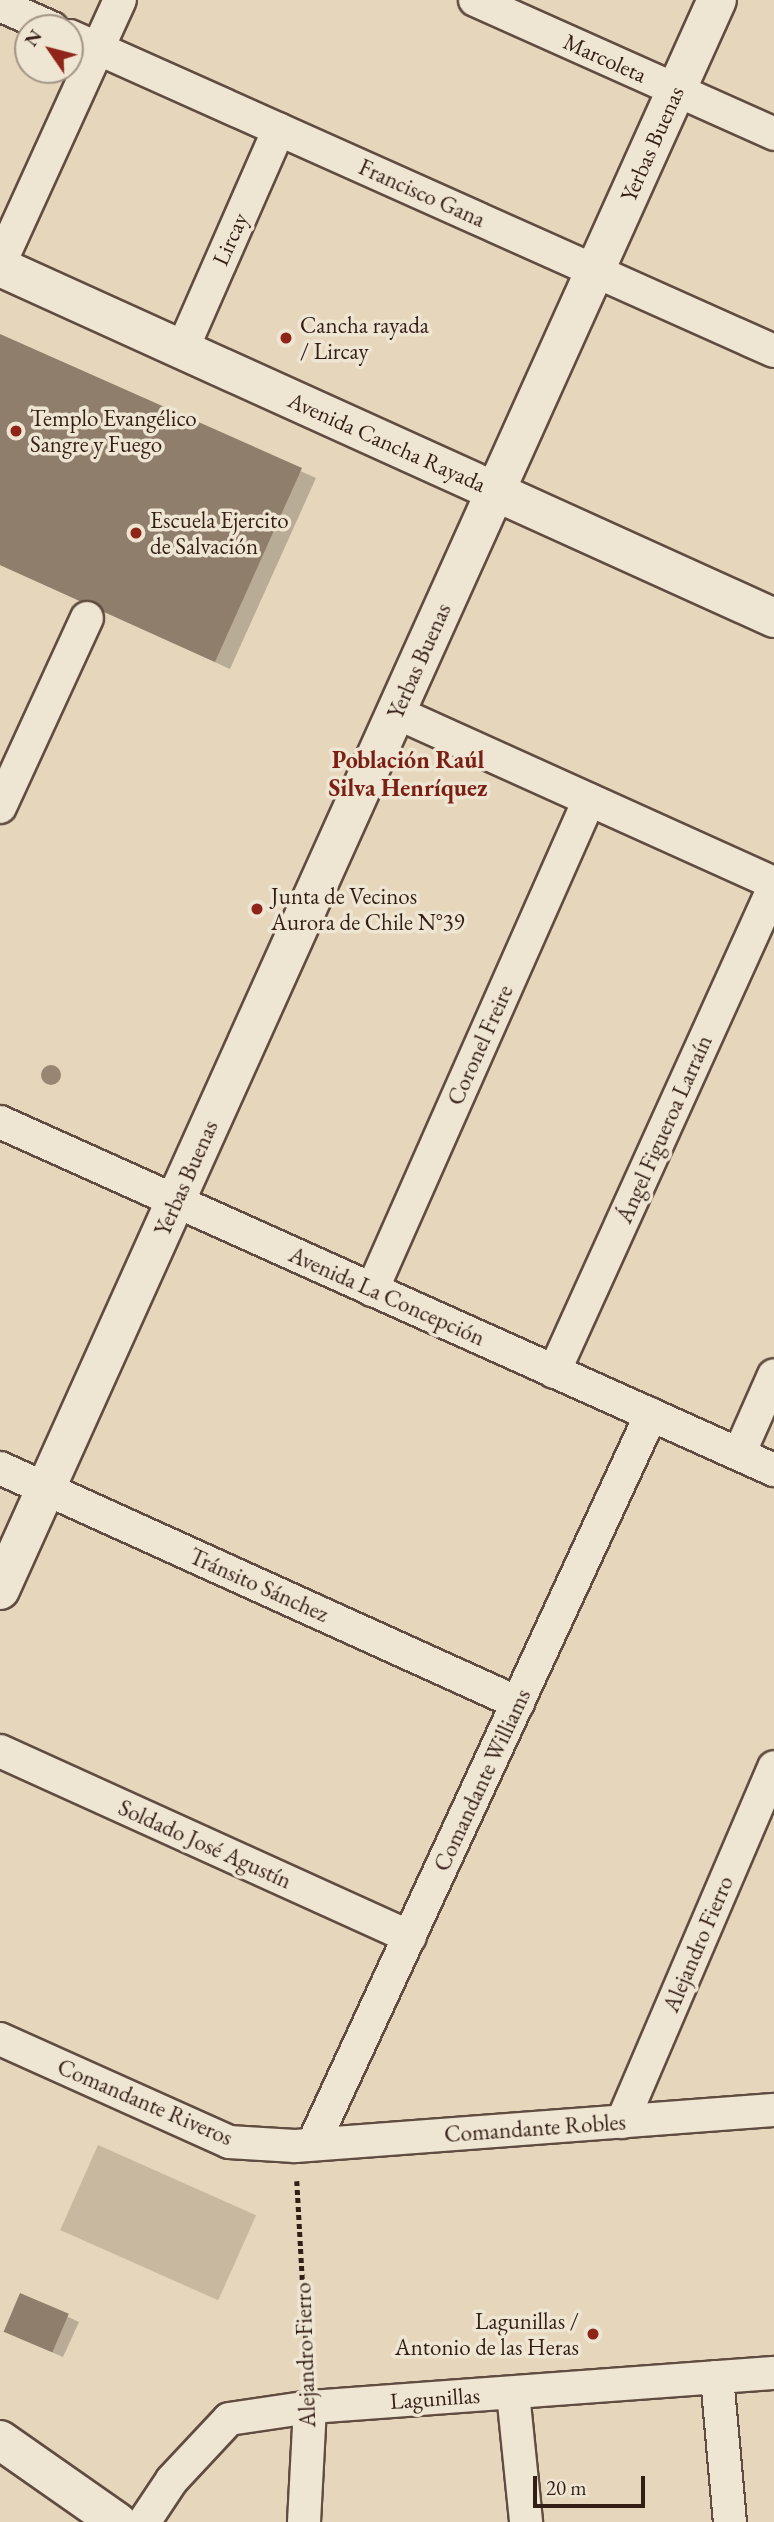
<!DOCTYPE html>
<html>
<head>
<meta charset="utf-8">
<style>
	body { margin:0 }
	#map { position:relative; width:774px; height:2522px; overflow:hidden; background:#e6d7bc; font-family:"EB Garamond",serif }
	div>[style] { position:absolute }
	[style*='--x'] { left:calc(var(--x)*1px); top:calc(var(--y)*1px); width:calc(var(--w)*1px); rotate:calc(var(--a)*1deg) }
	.green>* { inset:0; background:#c8b8a0; transform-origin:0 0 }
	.shadow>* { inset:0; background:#0003 }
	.building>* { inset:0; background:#907e6c; transform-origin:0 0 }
	.path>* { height:4.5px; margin-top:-2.25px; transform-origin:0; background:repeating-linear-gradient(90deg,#331e16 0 5px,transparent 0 8.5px) }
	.roads { filter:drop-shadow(2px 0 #604c40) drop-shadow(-2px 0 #604c40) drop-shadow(0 2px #604c40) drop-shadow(0 -2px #604c40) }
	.minor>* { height:32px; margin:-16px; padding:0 16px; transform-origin:16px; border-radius:16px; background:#efe5d3 }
	.tertiary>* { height:38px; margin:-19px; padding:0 19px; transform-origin:19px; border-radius:19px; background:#efe5d3 }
	.trees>* { width:20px; height:20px; margin:-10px; border-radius:50%; background:#988673 }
	.dots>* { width:19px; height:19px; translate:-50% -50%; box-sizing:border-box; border:4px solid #efe5d3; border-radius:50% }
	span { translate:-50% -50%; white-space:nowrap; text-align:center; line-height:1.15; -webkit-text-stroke:7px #efe5d3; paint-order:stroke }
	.street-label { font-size:23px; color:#331e16 }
	.poi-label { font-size:23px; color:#331e16 }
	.left { translate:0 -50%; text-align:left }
	.right { translate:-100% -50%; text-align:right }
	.neighbourhood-label { font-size:24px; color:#7a1f14; font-weight:700 }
	.north { position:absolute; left:14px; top:14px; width:70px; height:70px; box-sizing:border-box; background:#efe5d3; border:2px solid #a49587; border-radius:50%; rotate:305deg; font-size:19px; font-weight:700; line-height:28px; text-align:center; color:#331e16 }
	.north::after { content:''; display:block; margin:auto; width:24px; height:32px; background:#8f2418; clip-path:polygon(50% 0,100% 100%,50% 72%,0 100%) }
	.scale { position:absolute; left:533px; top:2476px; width:112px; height:32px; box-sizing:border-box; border:4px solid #331e16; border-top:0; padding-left:9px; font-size:21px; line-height:24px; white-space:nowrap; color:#331e16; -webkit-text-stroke:5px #efe5d3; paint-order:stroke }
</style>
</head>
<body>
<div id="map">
	<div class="green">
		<div style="left:98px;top:2145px;width:173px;height:93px;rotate:24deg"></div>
	</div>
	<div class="shadow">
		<div style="clip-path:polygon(0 336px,316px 478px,230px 669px,0 565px)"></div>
		<div style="clip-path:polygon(21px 2295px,79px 2322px,63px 2357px,16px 2337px)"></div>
	</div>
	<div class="building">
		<div style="clip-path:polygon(0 334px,302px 468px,215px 662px,0 565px)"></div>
		<div style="left:20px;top:2293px;width:53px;height:42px;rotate:23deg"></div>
	</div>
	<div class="path">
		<div style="--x:297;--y:2181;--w:194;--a:86.8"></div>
	</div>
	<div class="roads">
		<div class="minor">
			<div style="--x:475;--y:0;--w:328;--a:24.1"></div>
			<div style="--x:0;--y:5;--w:57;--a:23.9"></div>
			<div style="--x:70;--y:36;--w:771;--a:24.11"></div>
			<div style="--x:0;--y:263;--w:289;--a:-65.5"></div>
			<div style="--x:182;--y:350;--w:241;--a:-66.3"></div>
			<div style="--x:395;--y:712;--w:416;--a:24.3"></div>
			<div style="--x:0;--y:807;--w:208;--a:-65.3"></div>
			<div style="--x:0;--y:1122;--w:849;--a:24.21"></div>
			<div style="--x:372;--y:1290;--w:536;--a:-66.11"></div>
			<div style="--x:554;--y:1372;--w:533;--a:-65.6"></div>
			<div style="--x:739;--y:1454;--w:86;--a:-66.1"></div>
			<div style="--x:0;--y:1468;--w:569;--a:24.4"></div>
			<div style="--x:0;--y:1751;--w:450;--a:24.4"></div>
			<div style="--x:0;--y:2039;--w:251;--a:24.2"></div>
			<div style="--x:229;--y:2142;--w:66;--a:3.5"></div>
			<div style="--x:295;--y:2146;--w:480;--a:-4.3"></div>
			<div style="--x:622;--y:2122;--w:386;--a:-66.8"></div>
			<div style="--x:313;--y:2144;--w:804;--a:-65.13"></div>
			<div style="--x:717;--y:2377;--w:146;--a:84.9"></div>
			<div style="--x:513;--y:2393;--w:130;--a:84.2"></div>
			<div style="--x:144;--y:2522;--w:50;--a:-56.3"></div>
			<div style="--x:172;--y:2480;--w:83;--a:-46.9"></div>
			<div style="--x:229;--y:2419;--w:82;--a:-8.4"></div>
			<div style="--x:310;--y:2407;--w:465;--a:-4.2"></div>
			<div style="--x:304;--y:2522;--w:115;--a:-87"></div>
		</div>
		<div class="tertiary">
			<div style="--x:0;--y:267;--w:850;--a:24.39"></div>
			<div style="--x:0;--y:1590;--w:1744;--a:-65.73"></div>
			<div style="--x:0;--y:2440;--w:143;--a:35"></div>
		</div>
	</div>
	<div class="trees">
		<div style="left:51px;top:1075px"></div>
	</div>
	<div class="dots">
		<div style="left:286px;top:338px;background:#8f2418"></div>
		<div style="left:16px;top:431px;background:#8f2418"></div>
		<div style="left:136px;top:533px;background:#8f2418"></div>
		<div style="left:257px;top:909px;background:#8f2418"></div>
		<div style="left:593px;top:2334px;background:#8f2418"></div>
	</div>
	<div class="street-label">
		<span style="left:605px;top:58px;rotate:24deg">Marcoleta</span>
		<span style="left:652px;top:144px;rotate:-66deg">Yerbas Buenas</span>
		<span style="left:422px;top:193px;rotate:24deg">Francisco Gana</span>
		<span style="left:230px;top:239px;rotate:-66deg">Lircay</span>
		<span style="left:387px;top:442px;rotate:24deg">Avenida Cancha Rayada</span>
		<span style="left:419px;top:661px;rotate:-66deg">Yerbas Buenas</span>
		<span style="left:480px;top:1045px;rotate:-66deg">Coronel Freire</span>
		<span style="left:664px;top:1129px;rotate:-66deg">Ángel Figueroa Larraín</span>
		<span style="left:186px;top:1178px;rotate:-66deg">Yerbas Buenas</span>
		<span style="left:387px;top:1296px;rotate:24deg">Avenida La Concepción</span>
		<span style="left:259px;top:1585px;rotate:24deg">Tránsito Sánchez</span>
		<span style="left:482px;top:1780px;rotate:-65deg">Comandante Williams</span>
		<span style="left:205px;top:1844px;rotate:24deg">Soldado José Agustín</span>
		<span style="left:698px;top:1944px;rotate:-67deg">Alejandro Fierro</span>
		<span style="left:145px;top:2102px;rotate:23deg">Comandante Riveros</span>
		<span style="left:535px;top:2128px;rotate:-4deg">Comandante Robles</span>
		<span style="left:305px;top:2355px;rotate:-92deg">Alejandro Fierro</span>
		<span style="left:435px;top:2398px;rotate:-4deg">Lagunillas</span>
	</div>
	<div class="poi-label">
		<span class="left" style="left:300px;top:338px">Cancha rayada<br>/ Lircay</span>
		<span class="left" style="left:30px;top:431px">Templo Evangélico<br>Sangre y Fuego</span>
		<span class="left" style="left:150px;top:533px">Escuela Ejercito<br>de Salvación</span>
		<span class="left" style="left:271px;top:909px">Junta de Vecinos<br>Aurora de Chile N°39</span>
		<span class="right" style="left:579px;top:2334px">Lagunillas /<br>Antonio de las Heras</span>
	</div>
	<div class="neighbourhood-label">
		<span style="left:408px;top:774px">Población Raúl<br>Silva Henríquez</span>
	</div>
	<div class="north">N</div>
	<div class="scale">20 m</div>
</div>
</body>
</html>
